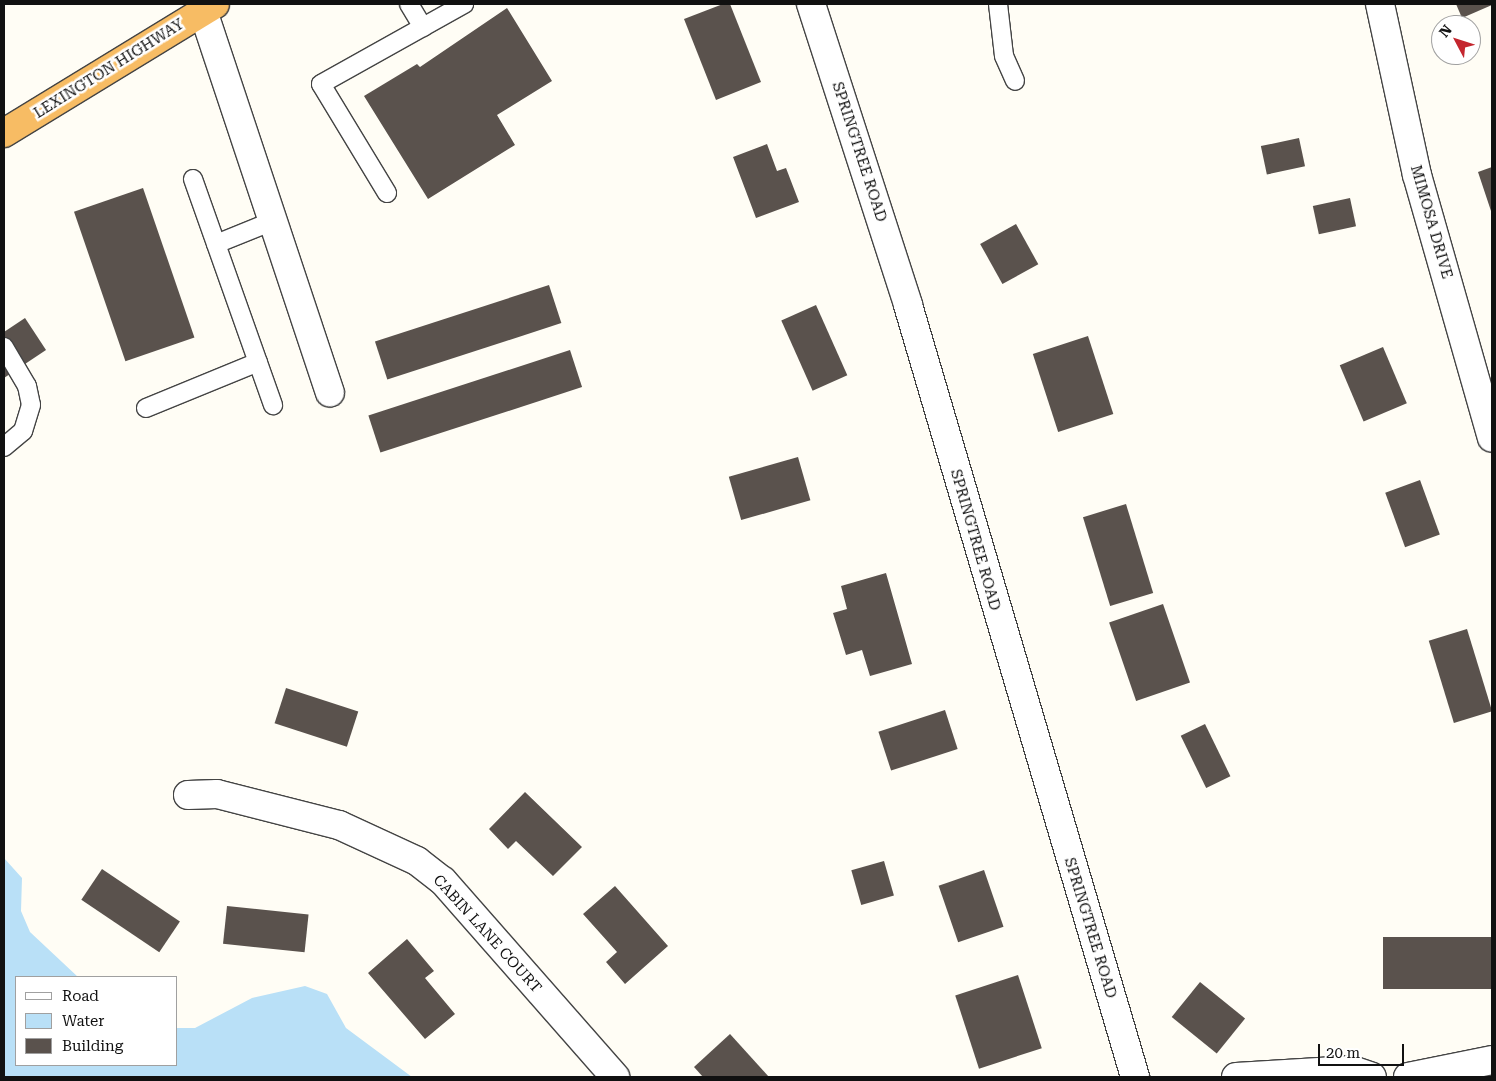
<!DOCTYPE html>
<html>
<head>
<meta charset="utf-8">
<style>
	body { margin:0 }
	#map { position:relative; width:1496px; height:1081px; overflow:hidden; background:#fffdf5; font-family:"Roboto Serif",serif }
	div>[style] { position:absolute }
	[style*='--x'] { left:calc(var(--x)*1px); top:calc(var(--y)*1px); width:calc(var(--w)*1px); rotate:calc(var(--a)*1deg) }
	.water>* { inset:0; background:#b9e0f7 }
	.building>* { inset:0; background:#5a524d; transform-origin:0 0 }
	.roads { filter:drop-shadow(1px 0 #444) drop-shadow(-1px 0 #444) drop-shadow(0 1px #444) drop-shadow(0 -1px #444) }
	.service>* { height:18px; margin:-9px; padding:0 9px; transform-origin:9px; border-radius:9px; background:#fff }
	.minor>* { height:28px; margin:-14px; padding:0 14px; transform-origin:14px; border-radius:14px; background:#fff }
	.trunk>* { height:28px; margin:-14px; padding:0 14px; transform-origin:14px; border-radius:14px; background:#f7bc64 }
	span { translate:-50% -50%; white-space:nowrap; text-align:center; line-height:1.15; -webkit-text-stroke:5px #fff; paint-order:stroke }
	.street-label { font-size:15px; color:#111 }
	.frame { position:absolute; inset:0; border:5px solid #111; pointer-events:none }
	.legend { position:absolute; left:15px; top:976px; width:162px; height:90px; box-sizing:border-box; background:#fff; border:1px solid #a0a0a0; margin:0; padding:6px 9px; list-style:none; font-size:15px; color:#111 }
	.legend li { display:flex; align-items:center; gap:10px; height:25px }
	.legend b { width:25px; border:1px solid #a0a0a0 }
	.north { position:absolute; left:1431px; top:15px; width:50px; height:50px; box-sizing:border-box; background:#fff; border:1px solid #a0a0a0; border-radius:50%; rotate:310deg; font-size:14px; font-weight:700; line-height:20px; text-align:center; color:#111 }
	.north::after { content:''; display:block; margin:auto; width:18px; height:22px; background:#c4262e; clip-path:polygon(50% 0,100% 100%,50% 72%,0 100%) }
	.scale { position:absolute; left:1318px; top:1044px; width:86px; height:22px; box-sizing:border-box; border:2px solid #111; border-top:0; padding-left:6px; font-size:15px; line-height:18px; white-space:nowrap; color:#111; -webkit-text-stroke:4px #fff; paint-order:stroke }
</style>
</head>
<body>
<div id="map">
	<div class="water">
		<div style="clip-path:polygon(4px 858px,22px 878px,21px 911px,30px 932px,78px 977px,16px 977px,16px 1065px,176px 1065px,176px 1028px,195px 1028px,252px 998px,305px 986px,327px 994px,346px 1028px,412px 1077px,4px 1077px)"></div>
	</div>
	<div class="building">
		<div style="clip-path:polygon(723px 4px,730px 4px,761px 82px,716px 100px,684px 19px)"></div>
		<div style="clip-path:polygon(1456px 4px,1492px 4px,1492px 5px,1462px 18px)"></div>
		<div style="clip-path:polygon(507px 8px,552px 81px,497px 115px,515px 145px,428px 199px,364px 96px,417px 64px,420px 67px)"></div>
		<div style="left:1299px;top:138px;width:29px;height:39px;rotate:78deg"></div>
		<div style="clip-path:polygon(767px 144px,777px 171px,786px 168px,799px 202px,756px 218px,733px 157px)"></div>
		<div style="clip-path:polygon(1492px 167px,1492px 214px,1478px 172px)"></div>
		<div style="left:143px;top:188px;width:158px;height:73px;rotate:71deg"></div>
		<div style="left:1350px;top:198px;width:29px;height:38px;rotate:78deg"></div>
		<div style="left:1016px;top:224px;width:46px;height:41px;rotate:61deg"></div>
		<div style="left:549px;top:285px;width:40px;height:183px;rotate:72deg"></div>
		<div style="left:816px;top:305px;width:77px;height:38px;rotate:66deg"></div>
		<div style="clip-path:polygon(25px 318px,46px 350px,4px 378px,4px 332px)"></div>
		<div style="left:1088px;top:336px;width:82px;height:58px;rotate:72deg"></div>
		<div style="left:1383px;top:347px;width:61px;height:47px;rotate:67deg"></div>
		<div style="left:570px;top:350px;width:39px;height:212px;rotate:72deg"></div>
		<div style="left:798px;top:457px;width:45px;height:72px;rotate:74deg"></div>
		<div style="left:1420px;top:480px;width:58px;height:37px;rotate:70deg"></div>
		<div style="left:1126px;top:504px;width:93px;height:45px;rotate:73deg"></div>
		<div style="clip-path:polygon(886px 573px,912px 664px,870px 676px,862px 650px,846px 655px,833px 613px,847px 609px,841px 586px)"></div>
		<div style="left:1163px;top:604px;width:83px;height:57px;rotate:71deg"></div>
		<div style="left:1467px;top:629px;width:86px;height:40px;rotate:73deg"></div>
		<div style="left:286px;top:688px;width:76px;height:37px;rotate:18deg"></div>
		<div style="left:945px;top:710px;width:41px;height:70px;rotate:72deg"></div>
		<div style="left:1205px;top:724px;width:58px;height:27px;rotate:64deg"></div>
		<div style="clip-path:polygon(525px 792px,582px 847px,553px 876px,516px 841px,508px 849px,489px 829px)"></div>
		<div style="left:884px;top:861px;width:36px;height:34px;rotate:74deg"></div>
		<div style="left:102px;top:869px;width:94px;height:37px;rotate:34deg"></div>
		<div style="left:984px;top:870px;width:60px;height:48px;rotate:71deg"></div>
		<div style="clip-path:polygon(615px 886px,668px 946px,625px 984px,606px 962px,617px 952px,583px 914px)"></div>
		<div style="left:227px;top:906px;width:82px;height:38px;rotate:6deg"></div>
		<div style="left:1492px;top:937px;width:52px;height:109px;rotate:90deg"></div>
		<div style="clip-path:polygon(407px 939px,434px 971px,425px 978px,455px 1014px,425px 1039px,368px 973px)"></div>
		<div style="left:1018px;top:975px;width:77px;height:66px;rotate:72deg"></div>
		<div style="left:1200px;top:982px;width:58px;height:45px;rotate:39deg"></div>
		<div style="clip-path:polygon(730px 1034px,769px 1077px,703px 1077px,694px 1067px)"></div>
	</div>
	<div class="roads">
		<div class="service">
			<div style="--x:409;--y:4;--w:27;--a:59"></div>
			<div style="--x:998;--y:4;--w:52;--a:83.4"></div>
			<div style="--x:1004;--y:56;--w:27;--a:66"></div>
			<div style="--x:193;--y:179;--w:240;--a:70.5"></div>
			<div style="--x:387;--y:193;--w:127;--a:-121.2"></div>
			<div style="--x:321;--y:84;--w:164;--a:-29.2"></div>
			<div style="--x:216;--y:244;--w:61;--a:-22"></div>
			<div style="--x:4;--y:347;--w:45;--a:59.5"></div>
			<div style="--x:27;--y:386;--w:19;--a:78"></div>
			<div style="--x:31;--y:405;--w:27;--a:107"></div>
			<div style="--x:23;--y:431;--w:25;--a:140"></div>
			<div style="--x:146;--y:408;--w:121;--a:-22.3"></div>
		</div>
		<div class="minor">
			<div style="--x:811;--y:4;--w:316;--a:72.1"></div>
			<div style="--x:908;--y:305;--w:805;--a:73.61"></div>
			<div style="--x:1380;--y:4;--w:175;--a:77.8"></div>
			<div style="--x:1417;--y:175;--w:273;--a:74.1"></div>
			<div style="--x:203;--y:11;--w:402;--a:71.6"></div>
			<div style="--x:188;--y:795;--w:29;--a:-2"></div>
			<div style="--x:217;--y:794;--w:126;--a:14.3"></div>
			<div style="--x:339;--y:825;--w:86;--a:24.8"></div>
			<div style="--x:417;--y:861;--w:33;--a:38"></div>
			<div style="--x:443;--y:881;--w:261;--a:48.7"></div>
			<div style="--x:1236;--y:1077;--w:116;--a:-3.5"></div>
			<div style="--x:1352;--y:1070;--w:21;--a:19"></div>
			<div style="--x:1408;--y:1077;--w:86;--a:-11.4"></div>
		</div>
		<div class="trunk">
			<div style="--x:4;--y:133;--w:247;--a:-31.4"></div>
		</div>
	</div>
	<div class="street-label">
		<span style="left:109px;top:69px;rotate:-32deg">LEXINGTON HIGHWAY</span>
		<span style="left:859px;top:152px;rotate:72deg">SPRINGTREE ROAD</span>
		<span style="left:1431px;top:222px;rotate:74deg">MIMOSA DRIVE</span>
		<span style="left:975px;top:540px;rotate:74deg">SPRINGTREE ROAD</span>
		<span style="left:1090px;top:928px;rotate:73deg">SPRINGTREE ROAD</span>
		<span style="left:487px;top:934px;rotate:48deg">CABIN LANE COURT</span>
	</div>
	<div class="frame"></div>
	<ul class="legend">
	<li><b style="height:6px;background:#fff"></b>Road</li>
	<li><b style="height:14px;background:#b9e0f7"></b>Water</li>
	<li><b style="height:14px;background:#5a524d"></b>Building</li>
	</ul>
	<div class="north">N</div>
	<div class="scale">20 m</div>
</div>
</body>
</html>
